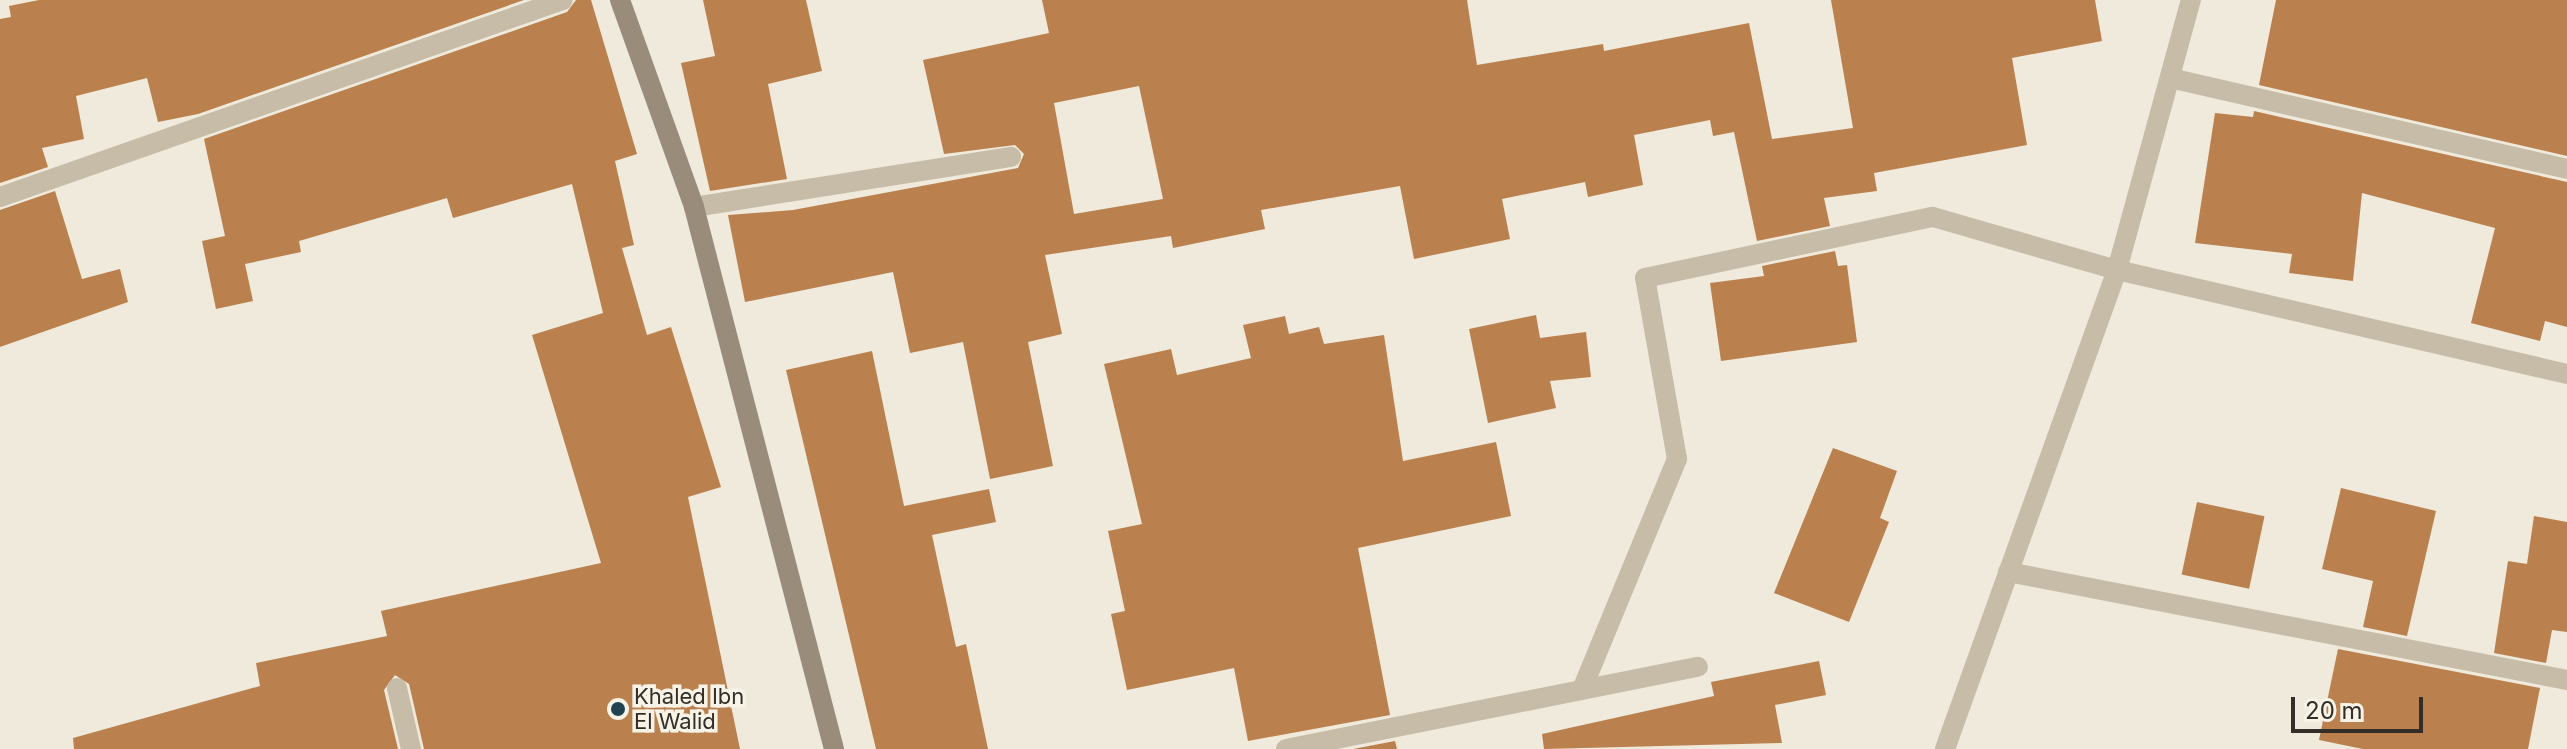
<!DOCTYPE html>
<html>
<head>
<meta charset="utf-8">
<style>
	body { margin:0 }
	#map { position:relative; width:2567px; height:749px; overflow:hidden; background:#efeadb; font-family:Inter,sans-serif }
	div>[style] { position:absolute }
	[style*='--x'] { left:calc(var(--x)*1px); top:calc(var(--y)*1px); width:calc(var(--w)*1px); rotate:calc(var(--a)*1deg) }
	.building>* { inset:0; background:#ba804e; transform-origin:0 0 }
	.street>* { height:20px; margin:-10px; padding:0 10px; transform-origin:10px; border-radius:10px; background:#c6bca8 }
	.secondary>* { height:20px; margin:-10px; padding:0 10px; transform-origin:10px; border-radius:10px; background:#998c7a }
	.dots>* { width:22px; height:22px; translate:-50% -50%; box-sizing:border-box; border:4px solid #f7f3e7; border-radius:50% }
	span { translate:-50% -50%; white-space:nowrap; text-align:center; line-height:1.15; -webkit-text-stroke:7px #f7f3e7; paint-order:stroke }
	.poi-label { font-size:22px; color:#332e28 }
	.left { translate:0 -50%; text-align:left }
	.scale { position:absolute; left:2291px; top:697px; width:132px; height:36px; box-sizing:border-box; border:4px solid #332e28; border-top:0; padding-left:10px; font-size:24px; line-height:28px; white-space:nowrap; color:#332e28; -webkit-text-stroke:6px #f7f3e7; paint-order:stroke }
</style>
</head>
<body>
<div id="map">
	<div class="building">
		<div style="clip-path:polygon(39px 0,524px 0,198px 114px,158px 122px,147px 78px,76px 96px,84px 139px,42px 148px,48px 167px,0 183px,0 19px,11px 17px,9px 6px)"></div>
		<div style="clip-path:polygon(576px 0,591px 0,637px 154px,615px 161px,634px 245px,622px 248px,647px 335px,671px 327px,721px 487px,688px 497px,740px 749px,424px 749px,409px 684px,395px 675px,384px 690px,398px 749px,74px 749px,73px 738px,260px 686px,256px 663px,387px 636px,381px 611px,601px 563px,532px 335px,603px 313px,572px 184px,453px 218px,447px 198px,299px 241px,301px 252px,245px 264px,253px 301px,216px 309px,202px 241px,225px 236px,204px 139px,567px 12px)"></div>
		<div style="clip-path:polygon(703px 0,806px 0,822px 71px,768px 84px,787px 179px,710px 191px,681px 63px,715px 56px)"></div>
		<div style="clip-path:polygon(evenodd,1042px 0,1467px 0,1477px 65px,1603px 44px,1604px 51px,1749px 23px,1772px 139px,1853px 128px,1831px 0,2095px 0,2102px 41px,2012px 58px,2027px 145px,1874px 173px,1877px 191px,1824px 198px,1830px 226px,1757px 241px,1734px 132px,1713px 136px,1710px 120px,1634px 135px,1643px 185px,1588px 197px,1585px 182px,1502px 199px,1510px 239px,1414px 259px,1400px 186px,1261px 210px,1265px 229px,1173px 248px,1171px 236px,1045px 255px,1062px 334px,1028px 342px,1053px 466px,990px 479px,963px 342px,910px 353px,893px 272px,745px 302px,728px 215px,793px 210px,1018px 168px,1024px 154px,1015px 145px,944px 154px,923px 60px,1049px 33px,1042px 0,1139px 86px,1163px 199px,1074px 214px,1054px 103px,1139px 86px)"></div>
		<div style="clip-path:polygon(2276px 0,2567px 0,2567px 156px,2259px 85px)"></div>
		<div style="clip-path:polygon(2254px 111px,2567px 182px,2567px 327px,2545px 321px,2540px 341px,2471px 323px,2495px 228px,2362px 193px,2353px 281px,2289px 273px,2292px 254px,2195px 243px,2215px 113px,2253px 117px)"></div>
		<div style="clip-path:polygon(55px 191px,82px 279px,120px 269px,128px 302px,0 347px,0 210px)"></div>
		<div style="clip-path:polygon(1835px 251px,1838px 266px,1847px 265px,1857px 342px,1721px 361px,1710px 283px,1764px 276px,1762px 266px)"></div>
		<div style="clip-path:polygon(1536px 315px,1540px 338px,1586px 332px,1591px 377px,1550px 381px,1556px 408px,1488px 423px,1469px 329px)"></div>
		<div style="clip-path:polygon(1285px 316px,1289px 334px,1319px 327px,1324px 344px,1384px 335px,1403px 461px,1496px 442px,1511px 516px,1358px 548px,1390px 715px,1248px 741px,1234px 668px,1127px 690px,1111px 614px,1125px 611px,1108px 531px,1142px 524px,1104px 364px,1171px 349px,1177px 375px,1251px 358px,1243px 325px)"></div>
		<div style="clip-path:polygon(872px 351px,904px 506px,989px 489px,996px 522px,932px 535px,956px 647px,966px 644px,988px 749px,876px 749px,786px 370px)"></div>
		<div style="clip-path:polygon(1833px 448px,1897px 471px,1880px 518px,1889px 522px,1849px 622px,1774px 593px)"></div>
		<div style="clip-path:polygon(2341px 488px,2436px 511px,2407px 636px,2363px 627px,2373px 581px,2322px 569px)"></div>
		<div style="left:2197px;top:502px;width:69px;height:74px;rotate:12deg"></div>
		<div style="clip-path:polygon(2534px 516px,2567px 522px,2567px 632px,2552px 630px,2546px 663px,2494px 653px,2508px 561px,2527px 564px)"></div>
		<div style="clip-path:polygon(2338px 649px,2540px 688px,2528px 749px,2363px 749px,2319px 740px)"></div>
		<div style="clip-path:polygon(1819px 661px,1826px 695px,1775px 705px,1782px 743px,1544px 749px,1542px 734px,1714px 696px,1711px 682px)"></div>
		<div style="clip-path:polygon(1395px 741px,1397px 749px,1353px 749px)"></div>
	</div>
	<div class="street">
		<div style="--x:2170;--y:78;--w:407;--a:12.9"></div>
		<div style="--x:0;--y:197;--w:596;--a:-19.29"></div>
		<div style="--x:694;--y:207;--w:321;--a:-9"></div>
		<div style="--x:2008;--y:572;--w:569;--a:10.93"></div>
		<div style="--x:1583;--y:687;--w:247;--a:-67.6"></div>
		<div style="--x:1677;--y:459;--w:184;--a:-100"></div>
		<div style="--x:1645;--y:278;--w:294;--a:-12"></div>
		<div style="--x:1933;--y:217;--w:191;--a:16.1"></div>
		<div style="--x:2117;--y:270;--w:462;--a:13"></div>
		<div style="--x:397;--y:688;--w:63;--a:77.1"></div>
		<div style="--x:1286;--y:749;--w:420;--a:-11.3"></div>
		<div style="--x:1945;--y:749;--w:509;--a:-70.25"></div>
		<div style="--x:2117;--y:270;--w:280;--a:-74.7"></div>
	</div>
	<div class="secondary">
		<div style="--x:620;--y:0;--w:220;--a:70.3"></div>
		<div style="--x:694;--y:207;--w:560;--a:75.52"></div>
	</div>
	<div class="dots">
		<div style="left:618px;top:709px;background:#214351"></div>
	</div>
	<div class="poi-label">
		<span class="left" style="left:634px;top:709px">Khaled Ibn<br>El Walid</span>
	</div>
	<div class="scale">20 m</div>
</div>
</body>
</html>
